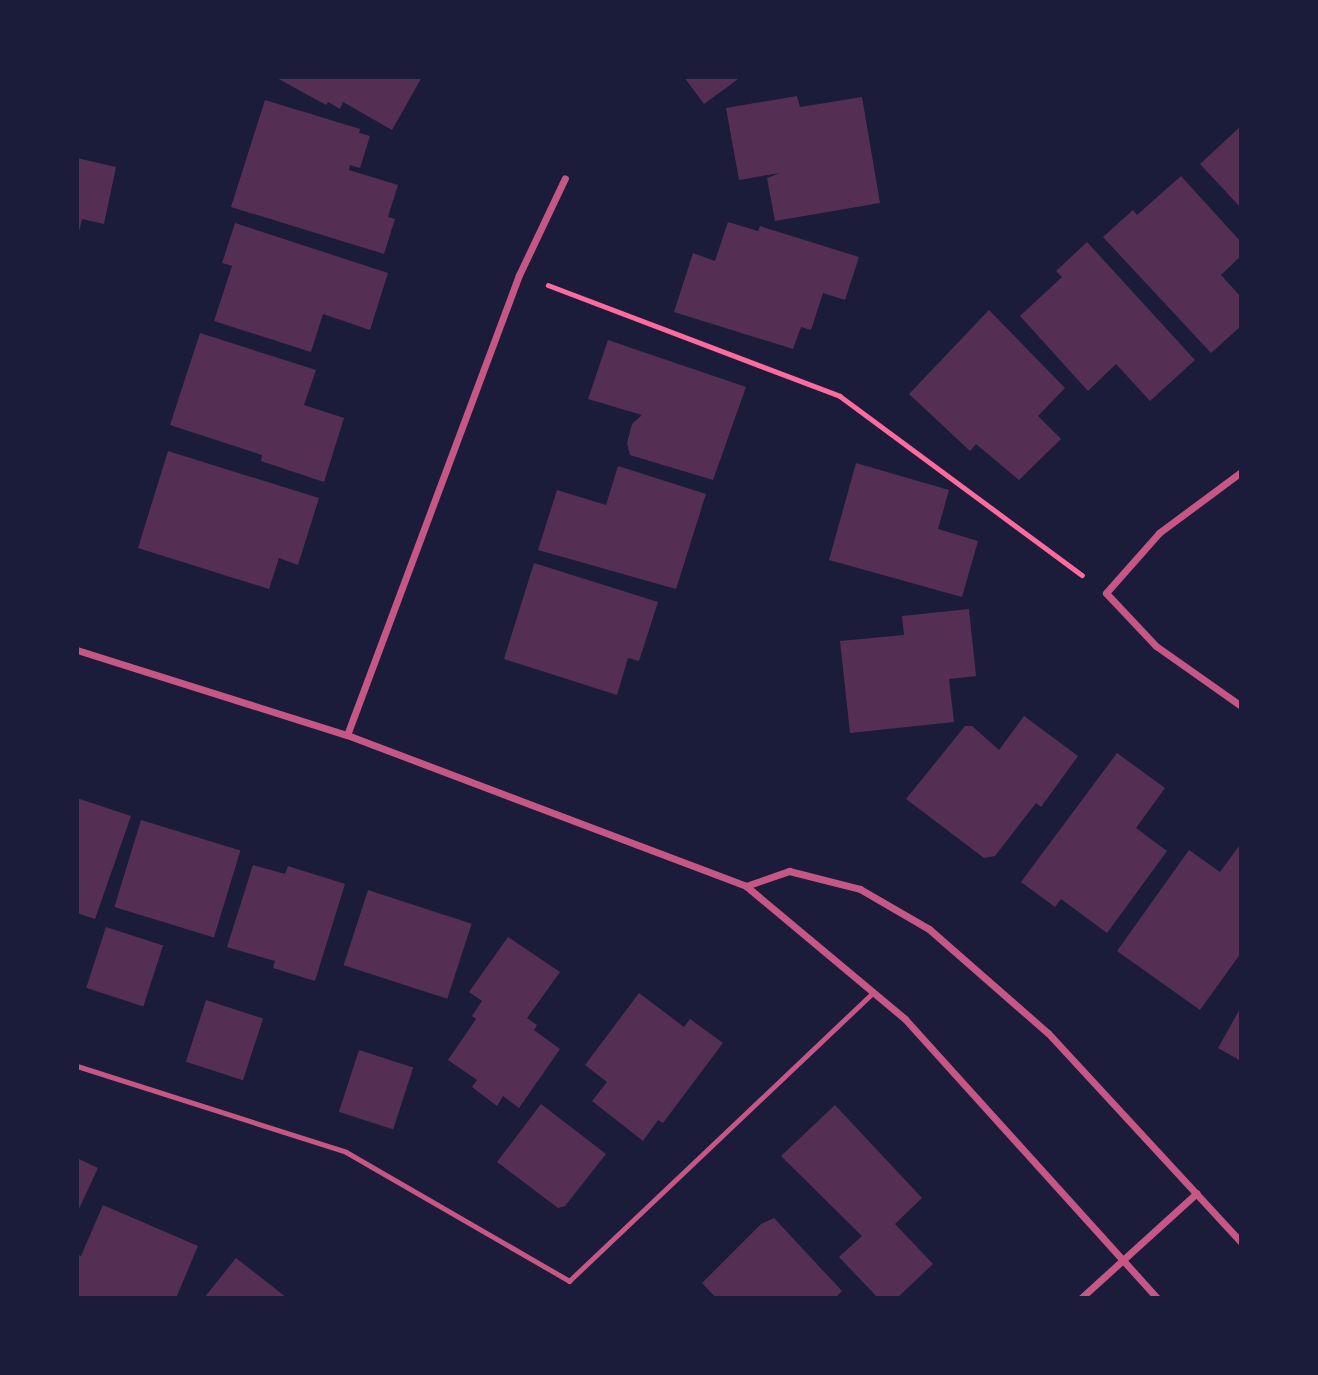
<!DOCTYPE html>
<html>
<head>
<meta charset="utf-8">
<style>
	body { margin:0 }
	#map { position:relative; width:1318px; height:1375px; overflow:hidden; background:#1b1b3a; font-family:Commissioner,sans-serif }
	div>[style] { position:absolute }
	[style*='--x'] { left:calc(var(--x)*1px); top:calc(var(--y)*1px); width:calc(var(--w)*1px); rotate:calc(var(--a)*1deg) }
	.building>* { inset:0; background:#542f53; transform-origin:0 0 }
	.path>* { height:4.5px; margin:-2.25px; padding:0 2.25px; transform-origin:2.25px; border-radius:2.25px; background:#ff6b9d }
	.service>* { height:5px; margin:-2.5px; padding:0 2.5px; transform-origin:2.5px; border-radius:2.5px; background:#c65784 }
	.minor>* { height:7px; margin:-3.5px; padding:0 3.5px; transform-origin:3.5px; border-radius:3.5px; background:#c65784 }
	span { translate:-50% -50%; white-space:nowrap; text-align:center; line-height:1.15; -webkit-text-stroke:6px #1b1b3a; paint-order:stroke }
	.frame { position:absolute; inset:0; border:79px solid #1b1b3a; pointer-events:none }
</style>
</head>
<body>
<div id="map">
	<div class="building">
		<div style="clip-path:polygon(275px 77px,422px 77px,392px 130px,343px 102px,340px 109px,328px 102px,326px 105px)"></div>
		<div style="clip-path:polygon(684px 77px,741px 77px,704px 104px)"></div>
		<div style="clip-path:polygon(797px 96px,800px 107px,862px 97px,880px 203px,775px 221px,767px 178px,780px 173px,739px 180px,726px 108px)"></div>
		<div style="clip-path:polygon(265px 100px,360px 129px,359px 133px,370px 136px,360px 168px,350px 165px,349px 170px,398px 185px,388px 217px,395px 219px,384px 254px,231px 207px)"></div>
		<div style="clip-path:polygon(1241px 126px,1241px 208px,1200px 164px)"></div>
		<div style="clip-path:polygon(77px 158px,116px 167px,104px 224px,82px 219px,78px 236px)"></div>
		<div style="clip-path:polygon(1181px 176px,1241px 242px,1241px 256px,1221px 275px,1241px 297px,1241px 326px,1211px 353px,1103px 237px,1133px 210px,1137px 215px)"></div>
		<div style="clip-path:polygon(728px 222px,758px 231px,760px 226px,859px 257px,845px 300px,823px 293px,811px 330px,801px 327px,793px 349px,674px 312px,693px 253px,715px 261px)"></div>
		<div style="clip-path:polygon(235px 223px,388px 273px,370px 330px,323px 314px,311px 352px,214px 321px,232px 266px,222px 263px)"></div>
		<div style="clip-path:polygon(1087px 242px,1195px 360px,1150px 401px,1116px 364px,1088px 391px,1020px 316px,1062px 277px,1056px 271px)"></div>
		<div style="clip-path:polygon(989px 310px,1065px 388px,1038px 416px,1061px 439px,1019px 480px,976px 444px,970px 451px,909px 394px)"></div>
		<div style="clip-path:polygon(200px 333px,316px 370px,304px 405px,344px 418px,324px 482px,261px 461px,262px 455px,170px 425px)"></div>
		<div style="clip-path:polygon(608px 340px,746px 387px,713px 480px,630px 455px,627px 443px,632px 424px,642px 415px,588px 399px)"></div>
		<div style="clip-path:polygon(168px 451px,319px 498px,298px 565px,279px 558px,269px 589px,138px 548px)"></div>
		<div style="clip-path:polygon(856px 463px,949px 490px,938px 529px,978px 541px,962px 597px,829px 560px)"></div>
		<div style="clip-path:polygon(618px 466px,706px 494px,676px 589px,538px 550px,557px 490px,606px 505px)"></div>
		<div style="clip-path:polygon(534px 563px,658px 602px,639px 661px,628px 658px,617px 695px,504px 659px)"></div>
		<div style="clip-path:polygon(969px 609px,976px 676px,949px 679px,954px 722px,850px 733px,840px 641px,904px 635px,902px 616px)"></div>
		<div style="clip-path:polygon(1024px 716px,1078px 756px,1041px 807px,1036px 803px,995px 856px,984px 858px,906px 799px,965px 726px,972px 726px,999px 750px)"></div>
		<div style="clip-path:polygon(1117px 753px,1165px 788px,1136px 828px,1167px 851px,1107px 933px,1061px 899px,1055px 907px,1021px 882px)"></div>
		<div style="clip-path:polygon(77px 798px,131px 816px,95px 919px,77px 913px)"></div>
		<div style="left:141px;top:820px;width:104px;height:91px;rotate:17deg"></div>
		<div style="clip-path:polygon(1239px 846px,1241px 953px,1200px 1010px,1117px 951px,1189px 850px,1220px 872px)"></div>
		<div style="clip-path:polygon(253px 865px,285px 874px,288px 866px,345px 884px,315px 981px,273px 968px,275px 961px,227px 947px)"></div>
		<div style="left:368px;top:890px;width:109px;height:79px;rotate:18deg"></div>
		<div style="left:106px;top:927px;width:60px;height:64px;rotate:18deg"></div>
		<div style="clip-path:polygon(508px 937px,560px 972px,527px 1018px,537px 1025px,534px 1030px,560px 1049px,519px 1108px,503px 1096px,497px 1106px,472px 1087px,477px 1080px,448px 1060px,476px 1019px,472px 1016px,482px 1001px,469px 992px)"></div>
		<div style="clip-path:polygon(639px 993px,684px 1027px,690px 1019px,723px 1043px,663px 1123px,658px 1120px,643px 1141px,592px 1101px,607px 1082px,585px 1065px)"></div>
		<div style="left:206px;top:1000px;width:60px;height:65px;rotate:18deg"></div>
		<div style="clip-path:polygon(1241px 1007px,1241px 1061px,1218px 1048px)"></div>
		<div style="left:359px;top:1050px;width:57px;height:65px;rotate:18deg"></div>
		<div style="clip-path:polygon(541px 1104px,606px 1154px,565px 1206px,558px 1208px,497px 1162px)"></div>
		<div style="clip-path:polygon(835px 1105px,922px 1198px,895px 1224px,933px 1264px,897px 1298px,878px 1298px,839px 1257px,862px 1236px,781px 1156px)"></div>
		<div style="clip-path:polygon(77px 1158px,98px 1168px,77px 1213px)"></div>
		<div style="clip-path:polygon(103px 1205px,198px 1246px,176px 1298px,77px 1298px,77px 1254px,81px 1256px)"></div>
		<div style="clip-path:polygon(774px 1218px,842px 1291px,835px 1298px,716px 1298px,702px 1283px,761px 1224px)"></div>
		<div style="clip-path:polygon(236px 1258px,287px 1298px,204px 1298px)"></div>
	</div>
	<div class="path">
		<div style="--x:548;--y:285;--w:312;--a:20.8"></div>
		<div style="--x:840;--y:396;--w:301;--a:36.5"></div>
	</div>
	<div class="service">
		<div style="--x:77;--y:1066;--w:282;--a:17.7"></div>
		<div style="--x:346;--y:1152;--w:258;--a:30"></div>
		<div style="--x:569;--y:1281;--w:417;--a:-43.5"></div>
	</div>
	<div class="minor">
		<div style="--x:1241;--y:472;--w:102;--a:143.4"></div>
		<div style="--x:1159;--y:533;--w:80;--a:131.5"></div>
		<div style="--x:1106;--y:593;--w:73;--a:46.7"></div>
		<div style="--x:1156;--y:646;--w:104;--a:35.2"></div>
		<div style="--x:77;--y:650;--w:283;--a:17.5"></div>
		<div style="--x:347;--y:735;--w:427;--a:20.7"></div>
		<div style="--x:746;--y:886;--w:207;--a:39.9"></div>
		<div style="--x:905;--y:1019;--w:376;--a:47.9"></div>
		<div style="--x:347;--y:735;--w:491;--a:-69.5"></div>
		<div style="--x:519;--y:275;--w:107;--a:-64.6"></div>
		<div style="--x:746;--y:886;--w:46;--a:-19.2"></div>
		<div style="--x:789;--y:871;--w:73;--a:14.2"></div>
		<div style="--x:860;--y:889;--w:80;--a:30.1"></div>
		<div style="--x:929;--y:929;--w:158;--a:41.2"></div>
		<div style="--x:1048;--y:1033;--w:284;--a:47.3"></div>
		<div style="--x:1081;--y:1298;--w:156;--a:-42.2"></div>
	</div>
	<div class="frame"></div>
</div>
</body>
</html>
